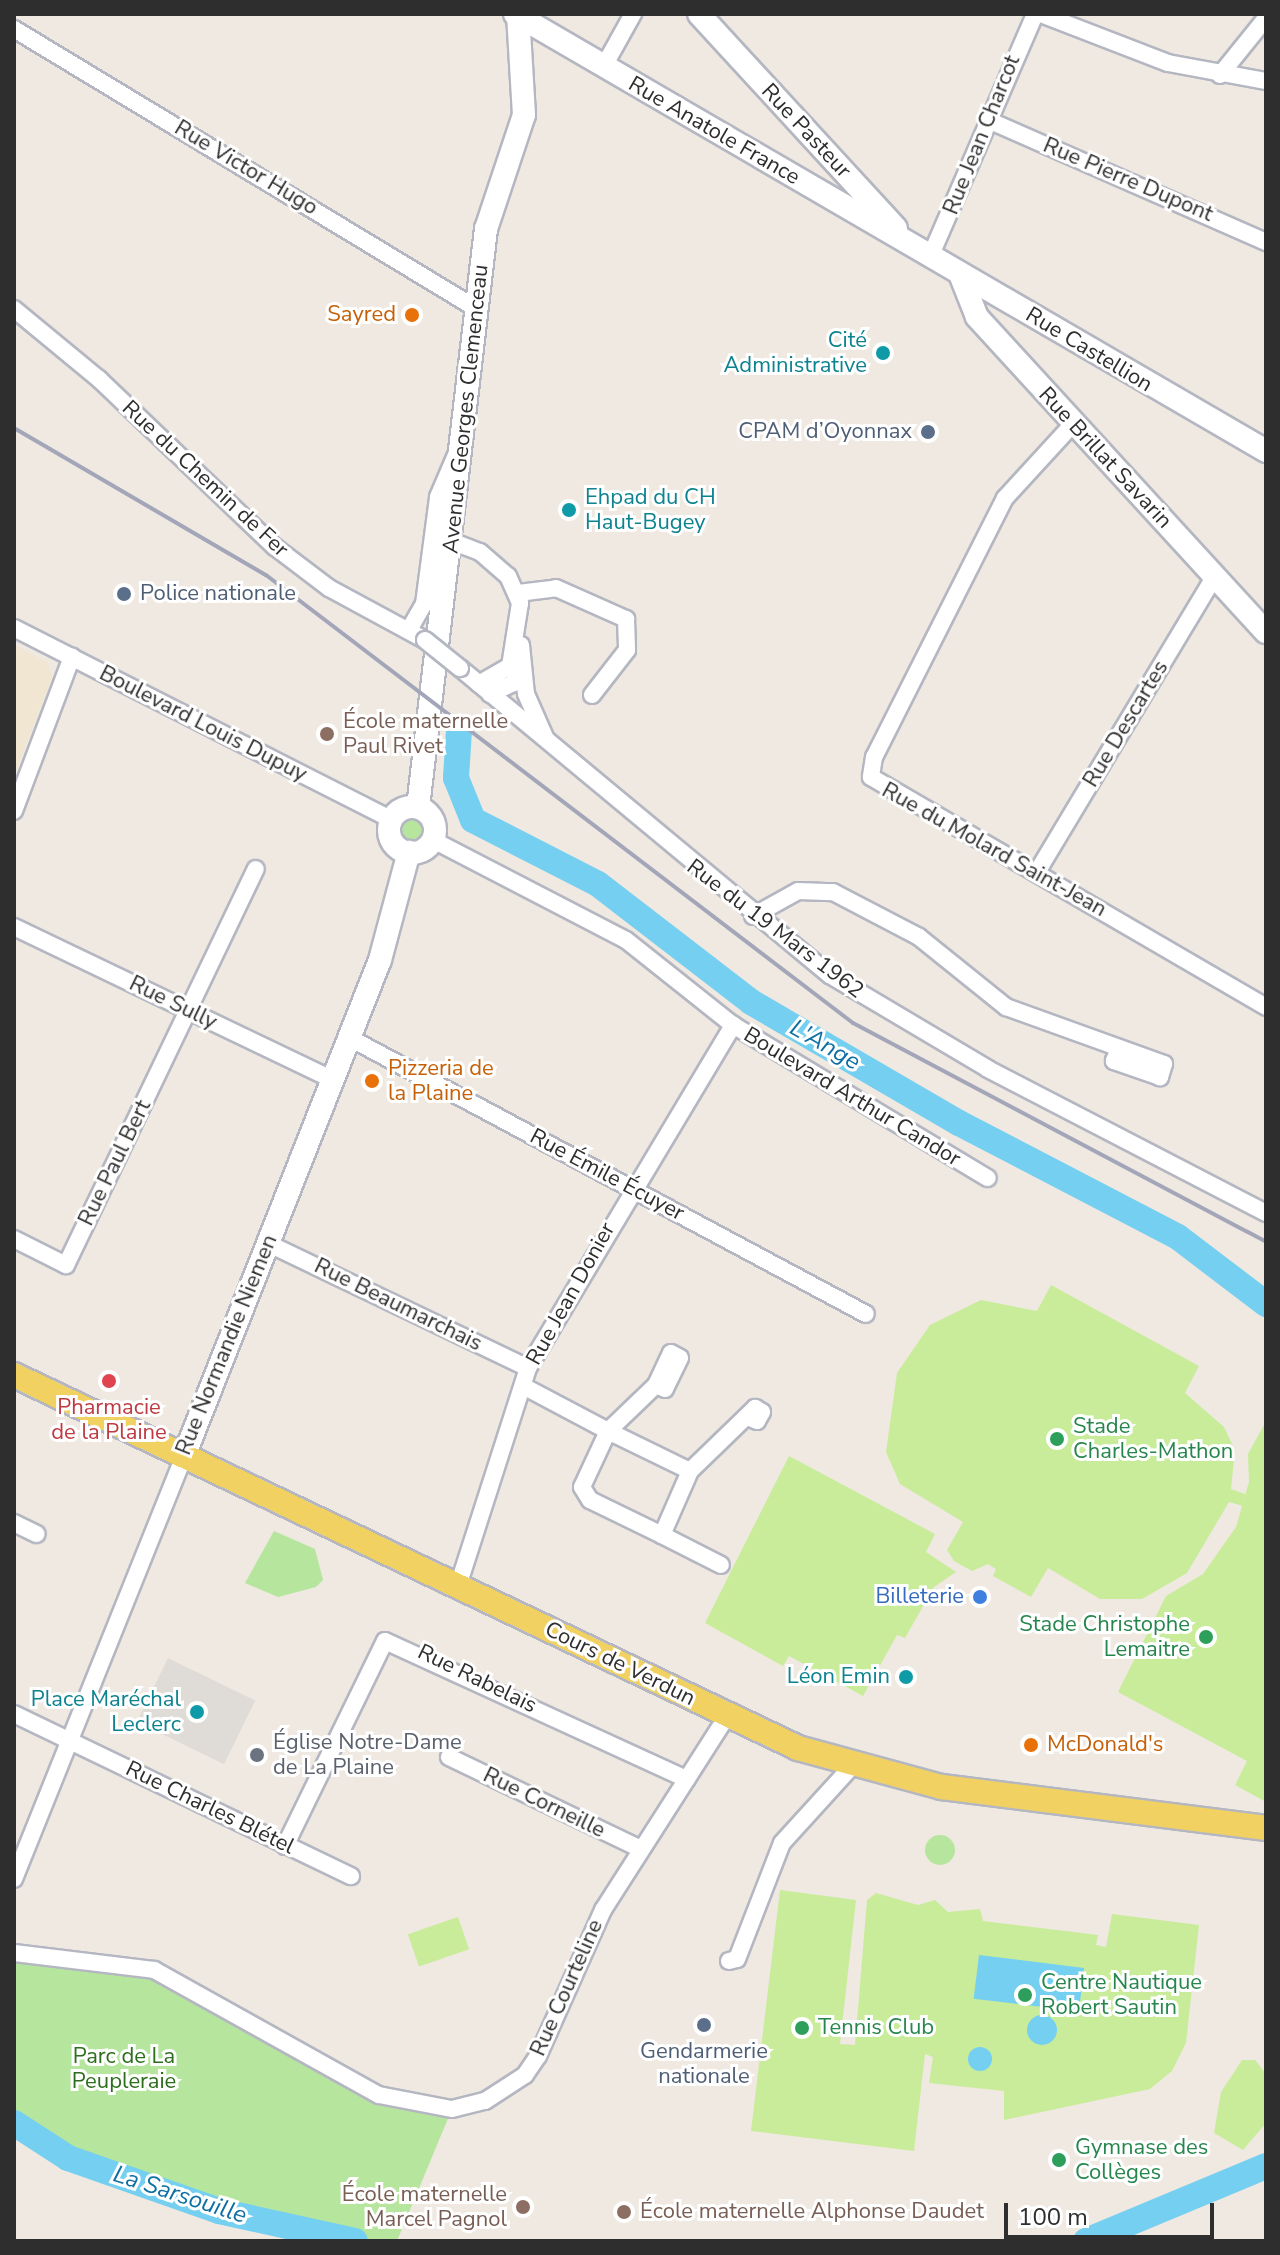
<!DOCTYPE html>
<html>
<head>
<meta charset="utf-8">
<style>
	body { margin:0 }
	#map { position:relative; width:1280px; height:2255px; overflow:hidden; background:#efe9e1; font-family:"Nunito Sans",sans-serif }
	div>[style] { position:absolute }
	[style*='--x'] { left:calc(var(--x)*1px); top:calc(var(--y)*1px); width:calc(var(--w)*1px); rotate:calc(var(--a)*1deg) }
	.education>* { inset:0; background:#f0e6d1 }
	.green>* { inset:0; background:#b6e59e }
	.round { border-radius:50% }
	.pitch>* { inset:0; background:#c9ec9a; transform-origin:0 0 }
	.plaza>* { inset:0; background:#dfdcd8; transform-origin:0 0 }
	.water>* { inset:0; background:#75cff0; transform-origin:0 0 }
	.river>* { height:26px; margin:-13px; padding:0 13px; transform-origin:13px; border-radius:13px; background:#75cff0 }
	.roads { filter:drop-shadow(2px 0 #b4b7c1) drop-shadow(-2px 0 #b4b7c1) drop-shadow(0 2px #b4b7c1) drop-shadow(0 -2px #b4b7c1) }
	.street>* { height:16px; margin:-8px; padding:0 8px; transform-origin:8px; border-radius:8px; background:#fff }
	.secondary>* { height:22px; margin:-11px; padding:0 11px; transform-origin:11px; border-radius:11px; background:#fff }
	.secondary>.ring { margin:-11px; padding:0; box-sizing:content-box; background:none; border:22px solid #fff; border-radius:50% }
	.primary>* { height:24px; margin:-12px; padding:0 12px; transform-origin:12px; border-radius:12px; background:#f2d163 }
	.rail>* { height:4px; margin:-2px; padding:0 2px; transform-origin:2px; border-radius:2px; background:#a3a6b8 }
	.bridges { filter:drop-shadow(2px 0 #b4b7c1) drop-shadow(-2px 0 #b4b7c1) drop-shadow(0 2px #b4b7c1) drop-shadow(0 -2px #b4b7c1) }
	.street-bridge>* { height:16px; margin:-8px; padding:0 8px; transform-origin:8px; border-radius:8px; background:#fff }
	.dots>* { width:22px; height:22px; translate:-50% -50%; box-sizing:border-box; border:4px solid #fff; border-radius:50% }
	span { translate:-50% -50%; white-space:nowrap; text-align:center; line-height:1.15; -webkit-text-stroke:6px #fff; paint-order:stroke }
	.street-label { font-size:22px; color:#2e2e2e }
	.food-label { font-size:22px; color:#c56008 }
	.right { translate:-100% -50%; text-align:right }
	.left { translate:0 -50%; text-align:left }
	.culture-label { font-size:22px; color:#0d838f }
	.service-label { font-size:22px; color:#4e5e75 }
	.education-label { font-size:22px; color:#785e54 }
	.health-label { font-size:22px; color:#be3a42 }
	.leisure-label { font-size:22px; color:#27864d }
	.shop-label { font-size:22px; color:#366cbe }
	.worship-label { font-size:22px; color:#5b616d }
	.park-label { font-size:22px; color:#2c6e1b }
	.water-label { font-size:24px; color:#0d6fa3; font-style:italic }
	.frame { position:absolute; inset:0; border:16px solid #2e2e2e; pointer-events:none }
	.scale { position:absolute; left:1004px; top:2203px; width:210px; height:36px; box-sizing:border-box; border:4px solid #2e2e2e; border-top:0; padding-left:10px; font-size:24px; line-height:28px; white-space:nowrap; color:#2e2e2e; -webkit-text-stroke:6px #fff; paint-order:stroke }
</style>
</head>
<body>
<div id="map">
	<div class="education">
		<div style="clip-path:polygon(14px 645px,47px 662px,52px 677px,14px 776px)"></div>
	</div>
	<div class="green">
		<div class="round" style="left:401px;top:820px;width:22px;height:22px"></div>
		<div style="clip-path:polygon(274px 1531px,315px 1549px,323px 1580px,316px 1587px,278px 1597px,245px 1583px)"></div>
		<div class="round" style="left:925px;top:1835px;width:30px;height:30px"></div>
		<div style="clip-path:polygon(14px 1957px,154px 1970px,379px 2095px,452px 2109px,397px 2241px,355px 2241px,219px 2211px,68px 2158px,14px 2123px)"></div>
	</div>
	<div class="pitch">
		<div style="clip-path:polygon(1051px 1285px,1199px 1366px,1185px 1393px,1224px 1427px,1235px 1450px,1231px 1489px,1245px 1494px,1243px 1506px,1229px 1502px,1187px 1573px,1142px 1599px,1100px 1599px,1048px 1568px,1031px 1597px,993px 1576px,996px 1569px,988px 1564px,972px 1571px,954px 1561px,947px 1550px,963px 1522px,900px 1484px,886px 1452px,897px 1373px,930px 1325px,981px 1300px,1037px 1311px)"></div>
		<div style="clip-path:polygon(1266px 1421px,1266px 1802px,1235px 1785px,1247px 1761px,1118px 1692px,1166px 1596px,1203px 1574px,1236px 1527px,1249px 1482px,1248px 1454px)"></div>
		<div style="clip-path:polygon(789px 1456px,935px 1534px,926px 1552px,956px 1572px,934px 1587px,905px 1638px,897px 1635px,863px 1696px,789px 1656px,783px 1666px,705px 1623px)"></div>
		<div style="clip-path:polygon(780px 1890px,856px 1900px,840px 2044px,855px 2045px,867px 1900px,876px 1893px,918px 1905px,935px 1900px,948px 1912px,980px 1909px,983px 1921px,1098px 1935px,1096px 1945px,1106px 1947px,1112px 1914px,1199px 1925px,1186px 2043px,1172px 2071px,1150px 2089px,1004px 2120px,1004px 2091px,929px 2083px,933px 2057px,925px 2054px,914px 2151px,751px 2131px)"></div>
		<div style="left:458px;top:1917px;width:34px;height:53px;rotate:71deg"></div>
		<div style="clip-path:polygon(1242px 2060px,1255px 2060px,1266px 2074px,1266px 2123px,1243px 2150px,1214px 2133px,1221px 2092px)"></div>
	</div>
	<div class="plaza">
		<div style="left:168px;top:1658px;width:97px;height:71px;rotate:26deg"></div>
	</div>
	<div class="water">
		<div style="left:979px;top:1955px;width:106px;height:44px;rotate:7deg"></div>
		<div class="round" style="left:1027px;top:2015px;width:30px;height:30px"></div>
		<div class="round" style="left:968px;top:2047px;width:24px;height:24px"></div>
	</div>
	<div class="river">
		<div style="--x:459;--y:730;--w:48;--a:93.6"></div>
		<div style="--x:456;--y:778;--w:45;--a:68"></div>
		<div style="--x:473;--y:820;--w:140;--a:27.1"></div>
		<div style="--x:598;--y:884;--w:193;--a:37.6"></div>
		<div style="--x:751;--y:1002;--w:241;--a:30.2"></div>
		<div style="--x:959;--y:1123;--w:247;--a:27.5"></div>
		<div style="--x:1178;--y:1237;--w:111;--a:37.3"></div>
		<div style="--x:14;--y:2123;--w:64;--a:32.9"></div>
		<div style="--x:68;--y:2158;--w:160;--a:19.3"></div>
		<div style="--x:219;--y:2211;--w:139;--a:12.4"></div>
		<div style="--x:1086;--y:2241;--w:195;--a:-22.6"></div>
	</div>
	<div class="roads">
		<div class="street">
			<div style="--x:1041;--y:14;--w:136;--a:21.1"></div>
			<div style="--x:1168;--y:63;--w:100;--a:10.4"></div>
			<div style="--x:14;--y:29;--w:541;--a:31.16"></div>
			<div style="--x:604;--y:66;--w:60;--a:-60.9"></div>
			<div style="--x:1220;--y:75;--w:73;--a:-51.1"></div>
			<div style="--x:988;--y:120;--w:304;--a:23.7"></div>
			<div style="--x:930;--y:257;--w:265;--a:-66.6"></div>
			<div style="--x:14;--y:309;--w:110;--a:39.5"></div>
			<div style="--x:99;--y:379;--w:243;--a:43.7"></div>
			<div style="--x:275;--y:547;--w:68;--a:37.2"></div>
			<div style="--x:329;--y:588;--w:109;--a:28.4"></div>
			<div style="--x:1072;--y:425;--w:99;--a:132.5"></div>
			<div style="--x:1005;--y:498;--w:290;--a:116.8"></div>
			<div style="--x:874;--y:757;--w:20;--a:99"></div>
			<div style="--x:871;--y:777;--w:457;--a:30.2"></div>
			<div style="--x:451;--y:541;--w:31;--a:21"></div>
			<div style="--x:480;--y:552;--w:37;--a:41"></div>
			<div style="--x:508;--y:576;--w:30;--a:66"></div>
			<div style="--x:520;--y:603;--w:64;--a:99"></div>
			<div style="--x:510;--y:666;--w:36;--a:150"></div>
			<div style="--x:518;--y:593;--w:38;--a:-7"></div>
			<div style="--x:556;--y:588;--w:77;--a:23.9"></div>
			<div style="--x:626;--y:619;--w:31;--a:88"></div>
			<div style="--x:627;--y:650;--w:57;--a:127.9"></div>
			<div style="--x:14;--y:628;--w:424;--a:26.9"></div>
			<div style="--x:410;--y:628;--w:28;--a:-60"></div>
			<div style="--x:424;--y:604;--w:108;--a:-82.5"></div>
			<div style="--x:438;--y:497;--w:46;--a:-66.8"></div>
			<div style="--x:521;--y:645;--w:49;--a:84.2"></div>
			<div style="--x:526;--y:694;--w:47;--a:66.2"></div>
			<div style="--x:460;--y:668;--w:481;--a:39.7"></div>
			<div style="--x:830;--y:975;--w:184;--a:30.7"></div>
			<div style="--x:988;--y:1069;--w:313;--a:27.4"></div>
			<div style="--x:490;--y:694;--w:26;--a:-25"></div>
			<div style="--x:514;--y:683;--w:20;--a:-70"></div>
			<div style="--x:14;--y:811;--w:165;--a:-69.4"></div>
			<div style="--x:433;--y:840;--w:217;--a:27.4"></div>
			<div style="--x:626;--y:940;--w:137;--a:38.5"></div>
			<div style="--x:733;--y:1025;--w:297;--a:31"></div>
			<div style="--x:1037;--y:872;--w:345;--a:-59"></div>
			<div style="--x:753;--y:916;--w:51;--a:-29.1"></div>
			<div style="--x:798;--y:891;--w:35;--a:2"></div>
			<div style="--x:833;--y:892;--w:97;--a:27.6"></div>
			<div style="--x:919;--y:937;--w:112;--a:38.8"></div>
			<div style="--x:1006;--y:1007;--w:168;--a:19.8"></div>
			<div style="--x:1164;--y:1064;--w:14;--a:107"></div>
			<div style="--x:1160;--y:1077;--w:49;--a:-160.8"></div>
			<div style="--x:1114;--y:1061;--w:14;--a:-69"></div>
			<div style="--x:14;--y:927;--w:352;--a:25.6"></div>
			<div style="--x:348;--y:1037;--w:587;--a:28.14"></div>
			<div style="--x:14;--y:1239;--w:58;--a:26.6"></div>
			<div style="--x:66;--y:1265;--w:439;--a:-64.4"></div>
			<div style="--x:267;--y:1243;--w:289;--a:25.6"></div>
			<div style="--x:523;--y:1386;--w:96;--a:27.9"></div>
			<div style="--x:608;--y:1431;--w:91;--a:26"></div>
			<div style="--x:690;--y:1471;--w:70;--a:113.6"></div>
			<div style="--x:662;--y:1535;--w:80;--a:-154.1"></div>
			<div style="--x:590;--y:1500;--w:15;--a:-122"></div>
			<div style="--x:582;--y:1487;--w:62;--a:-65.1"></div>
			<div style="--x:608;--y:1431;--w:66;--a:-43.8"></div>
			<div style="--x:656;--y:1385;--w:35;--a:-65"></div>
			<div style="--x:671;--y:1353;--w:10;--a:29"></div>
			<div style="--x:680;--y:1358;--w:34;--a:116"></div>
			<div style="--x:665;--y:1389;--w:10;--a:-156"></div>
			<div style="--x:690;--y:1471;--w:91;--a:-44.1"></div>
			<div style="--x:755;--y:1408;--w:8;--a:30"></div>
			<div style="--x:762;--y:1412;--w:10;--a:119"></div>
			<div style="--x:757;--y:1421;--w:8;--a:-157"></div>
			<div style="--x:14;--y:1523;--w:25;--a:26"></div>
			<div style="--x:662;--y:1535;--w:66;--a:27"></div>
			<div style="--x:458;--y:1586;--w:229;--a:-72.2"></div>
			<div style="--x:528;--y:1368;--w:400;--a:-59.1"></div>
			<div style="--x:14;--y:1714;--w:374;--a:25.7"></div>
			<div style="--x:449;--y:1757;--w:211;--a:25.6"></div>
			<div style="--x:285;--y:1846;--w:228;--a:-64"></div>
			<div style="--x:385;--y:1641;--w:332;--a:24.6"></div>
			<div style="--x:14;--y:1879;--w:456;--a:-68.1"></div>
			<div style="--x:14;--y:1953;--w:141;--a:6.9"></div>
			<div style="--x:154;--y:1970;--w:257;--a:29.1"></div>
			<div style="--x:379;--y:2095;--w:74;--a:10.9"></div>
			<div style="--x:452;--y:2109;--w:34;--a:-14"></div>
			<div style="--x:485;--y:2101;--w:48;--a:-33"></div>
			<div style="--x:525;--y:2075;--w:23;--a:-56"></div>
			<div style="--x:538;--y:2056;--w:160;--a:-66"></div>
			<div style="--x:603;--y:1910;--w:230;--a:-57.4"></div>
			<div style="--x:729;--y:1961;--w:8;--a:-14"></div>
			<div style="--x:737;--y:1959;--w:124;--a:-68.8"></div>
			<div style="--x:782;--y:1843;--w:105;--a:-47.7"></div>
		</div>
		<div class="secondary">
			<div style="--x:515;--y:14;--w:869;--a:30.19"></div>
			<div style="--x:699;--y:14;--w:291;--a:47.4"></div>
			<div style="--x:960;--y:274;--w:46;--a:68.4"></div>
			<div style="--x:977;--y:317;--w:427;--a:47.5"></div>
			<div style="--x:418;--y:807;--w:582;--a:-83.29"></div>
			<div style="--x:486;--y:229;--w:120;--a:-71.6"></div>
			<div style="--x:524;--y:115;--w:101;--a:-93.4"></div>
			<div class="ring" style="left:389px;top:807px;width:24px;height:24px"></div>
			<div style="--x:184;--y:1456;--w:533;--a:-68.44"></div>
			<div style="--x:380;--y:960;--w:112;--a:-75"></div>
		</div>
		<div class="primary">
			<div style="--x:14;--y:1375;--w:868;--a:25.44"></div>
			<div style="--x:798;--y:1748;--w:149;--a:15.2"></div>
			<div style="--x:942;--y:1787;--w:327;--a:7.2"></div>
		</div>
	</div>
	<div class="rail">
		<div style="--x:14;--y:428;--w:292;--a:30.3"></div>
		<div style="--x:266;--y:575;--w:738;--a:37.35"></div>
		<div style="--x:853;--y:1023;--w:467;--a:27.9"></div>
	</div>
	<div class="bridges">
		<div class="street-bridge">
			<div style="--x:425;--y:640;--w:45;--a:38.7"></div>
		</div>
	</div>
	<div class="dots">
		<div style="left:412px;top:315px;background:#e8710a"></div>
		<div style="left:883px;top:353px;background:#0f9aa8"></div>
		<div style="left:928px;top:432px;background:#5c6f8a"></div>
		<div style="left:569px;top:510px;background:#0f9aa8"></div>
		<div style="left:124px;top:594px;background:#5c6f8a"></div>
		<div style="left:327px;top:734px;background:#8d6e63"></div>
		<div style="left:372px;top:1081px;background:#e8710a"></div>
		<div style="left:109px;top:1381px;background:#e0444e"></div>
		<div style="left:1057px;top:1439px;background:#2e9e5b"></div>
		<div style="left:980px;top:1597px;background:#3f7fe0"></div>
		<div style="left:1206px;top:1637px;background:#2e9e5b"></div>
		<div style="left:906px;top:1677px;background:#0f9aa8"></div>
		<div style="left:197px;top:1712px;background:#0f9aa8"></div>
		<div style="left:1031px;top:1745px;background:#e8710a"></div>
		<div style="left:257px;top:1755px;background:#6b7280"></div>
		<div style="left:1025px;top:1995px;background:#2e9e5b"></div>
		<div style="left:704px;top:2025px;background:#5c6f8a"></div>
		<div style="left:802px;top:2028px;background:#2e9e5b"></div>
		<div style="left:1059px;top:2160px;background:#2e9e5b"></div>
		<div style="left:523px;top:2207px;background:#8d6e63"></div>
		<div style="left:624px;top:2212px;background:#8d6e63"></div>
	</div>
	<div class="street-label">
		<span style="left:714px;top:131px;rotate:30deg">Rue Anatole France</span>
		<span style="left:806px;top:131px;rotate:47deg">Rue Pasteur</span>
		<span style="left:982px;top:135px;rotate:-68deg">Rue Jean Charcot</span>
		<span style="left:246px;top:168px;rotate:31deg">Rue Victor Hugo</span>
		<span style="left:1128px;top:180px;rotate:23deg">Rue Pierre Dupont</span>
		<span style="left:1089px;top:350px;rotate:31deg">Rue Castellion</span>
		<span style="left:466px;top:409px;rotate:-84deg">Avenue Georges Clemenceau</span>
		<span style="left:1105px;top:458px;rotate:47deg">Rue Brillat Savarin</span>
		<span style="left:205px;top:479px;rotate:43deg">Rue du Chemin de Fer</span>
		<span style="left:203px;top:724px;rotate:27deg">Boulevard Louis Dupuy</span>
		<span style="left:1126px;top:724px;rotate:-59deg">Rue Descartes</span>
		<span style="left:994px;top:850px;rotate:29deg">Rue du Molard Saint-Jean</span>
		<span style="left:775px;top:929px;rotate:37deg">Rue du 19 Mars 1962</span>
		<span style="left:173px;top:1003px;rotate:26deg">Rue Sully</span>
		<span style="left:852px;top:1097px;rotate:31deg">Boulevard Arthur Candor</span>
		<span style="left:115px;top:1163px;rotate:-64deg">Rue Paul Bert</span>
		<span style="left:607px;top:1175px;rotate:28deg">Rue Émile Écuyer</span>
		<span style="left:571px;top:1294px;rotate:-61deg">Rue Jean Donier</span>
		<span style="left:398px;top:1305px;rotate:26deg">Rue Beaumarchais</span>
		<span style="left:227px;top:1345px;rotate:-68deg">Rue Normandie Niemen</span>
		<span style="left:620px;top:1664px;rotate:26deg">Cours de Verdun</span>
		<span style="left:477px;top:1679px;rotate:26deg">Rue Rabelais</span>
		<span style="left:544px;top:1803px;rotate:26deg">Rue Corneille</span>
		<span style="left:210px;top:1808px;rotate:26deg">Rue Charles Blétel</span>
		<span style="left:567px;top:1988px;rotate:-66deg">Rue Courteline</span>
	</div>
	<div class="food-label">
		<span class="right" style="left:396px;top:315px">Sayred</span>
		<span class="left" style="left:388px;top:1081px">Pizzeria de<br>la Plaine</span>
		<span class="left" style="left:1047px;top:1745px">McDonald's</span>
	</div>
	<div class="culture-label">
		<span class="right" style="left:867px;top:353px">Cité<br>Administrative</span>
		<span class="left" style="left:585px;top:510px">Ehpad du CH<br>Haut-Bugey</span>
		<span class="right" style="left:890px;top:1677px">Léon Emin</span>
		<span class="right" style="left:181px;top:1712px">Place Maréchal<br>Leclerc</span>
	</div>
	<div class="service-label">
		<span class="right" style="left:912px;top:432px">CPAM d’Oyonnax</span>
		<span class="left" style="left:140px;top:594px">Police nationale</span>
		<span style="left:704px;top:2064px">Gendarmerie<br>nationale</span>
	</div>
	<div class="education-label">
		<span class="left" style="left:343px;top:734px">École maternelle<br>Paul Rivet</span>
		<span class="right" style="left:507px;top:2207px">École maternelle<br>Marcel Pagnol</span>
		<span class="left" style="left:640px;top:2212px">École maternelle Alphonse Daudet</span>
	</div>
	<div class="health-label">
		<span style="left:109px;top:1420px">Pharmacie<br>de la Plaine</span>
	</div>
	<div class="leisure-label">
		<span class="left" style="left:1073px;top:1439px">Stade<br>Charles-Mathon</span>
		<span class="right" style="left:1190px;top:1637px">Stade Christophe<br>Lemaitre</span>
		<span class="left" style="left:1041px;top:1995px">Centre Nautique<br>Robert Sautin</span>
		<span class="left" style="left:818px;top:2028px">Tennis Club</span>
		<span class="left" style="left:1075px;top:2160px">Gymnase des<br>Collèges</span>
	</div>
	<div class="shop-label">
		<span class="right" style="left:964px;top:1597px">Billeterie</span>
	</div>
	<div class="worship-label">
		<span class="left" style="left:273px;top:1755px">Église Notre-Dame<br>de La Plaine</span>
	</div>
	<div class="park-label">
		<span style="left:124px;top:2069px">Parc de La<br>Peupleraie</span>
	</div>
	<div class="water-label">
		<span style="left:825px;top:1045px;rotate:30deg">L'Ange</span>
		<span style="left:180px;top:2195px;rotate:18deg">La Sarsouille</span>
	</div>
	<div class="frame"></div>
	<div class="scale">100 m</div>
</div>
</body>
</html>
